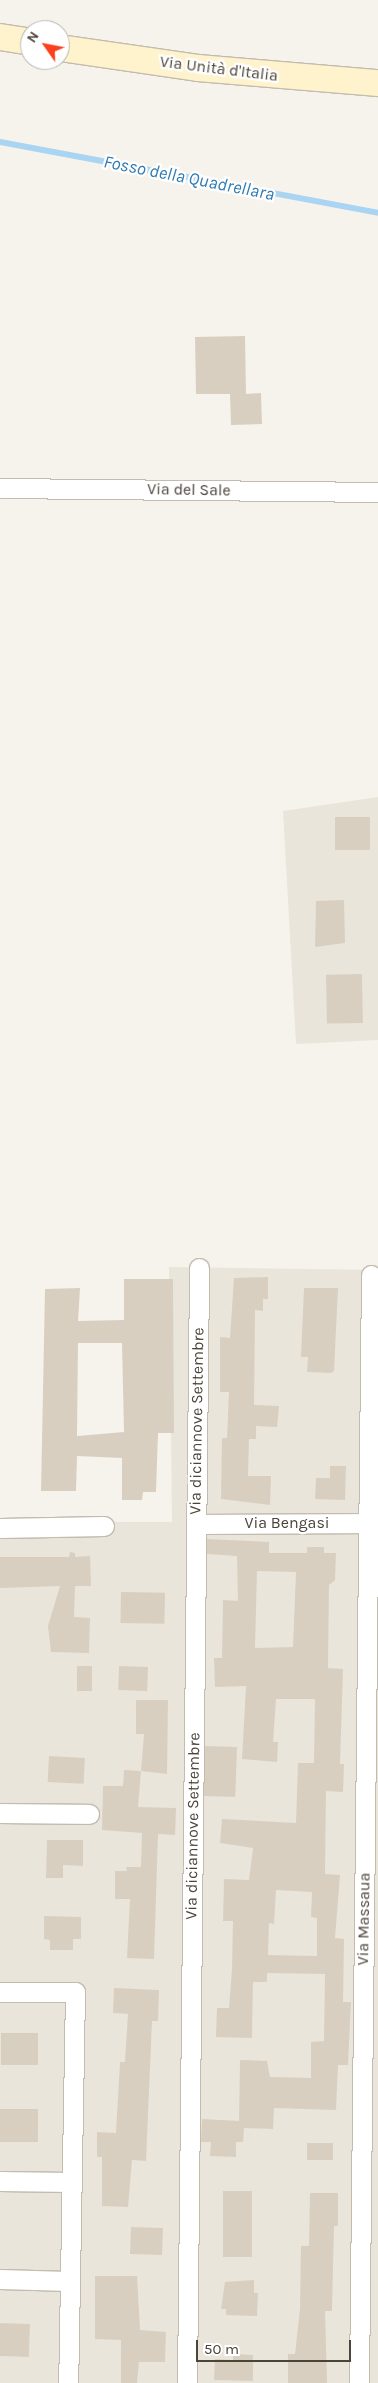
<!DOCTYPE html>
<html>
<head>
<meta charset="utf-8">
<style>
	body { margin:0 }
	#map { position:relative; width:378px; height:2383px; overflow:hidden; background:#f6f3ec; font-family:Karla,sans-serif }
	div>[style] { position:absolute }
	[style*='--x'] { left:calc(var(--x)*1px); top:calc(var(--y)*1px); width:calc(var(--w)*1px); rotate:calc(var(--a)*1deg) }
	.residential>* { inset:0; background:#eae5da }
	.stream>* { height:6px; margin:-3px; padding:0 3px; transform-origin:3px; border-radius:3px; background:#a9d4f2 }
	.building>* { inset:0; background:#d8cfc1; transform-origin:0 0 }
	.roads { filter:drop-shadow(1px 0 #c2bbae) drop-shadow(-1px 0 #c2bbae) drop-shadow(0 1px #c2bbae) drop-shadow(0 -1px #c2bbae) }
	.street>* { height:19px; margin:-9.5px; padding:0 9.5px; transform-origin:9.5px; border-radius:9.5px; background:#fff }
	.secondary>* { height:26px; margin:-13px; padding:0 13px; transform-origin:13px; border-radius:13px; background:#fff3cd }
	span { translate:-50% -50%; white-space:nowrap; text-align:center; line-height:1.15; -webkit-text-stroke:4.5px #fff; paint-order:stroke }
	.street-label { font-size:16px; color:#4b4439 }
	.water-label { font-size:18px; color:#2e7ab2; font-style:italic }
	.north { position:absolute; left:20px; top:20px; width:50px; height:50px; box-sizing:border-box; background:#fff; border:1px solid #b7b4b0; border-radius:50%; rotate:303deg; font-size:14px; font-weight:700; line-height:20px; text-align:center; color:#4b4439 }
	.north::after { content:''; display:block; margin:auto; width:18px; height:22px; background:#fc3f1d; clip-path:polygon(50% 0,100% 100%,50% 72%,0 100%) }
	.scale { position:absolute; left:196px; top:2340px; width:155px; height:22px; box-sizing:border-box; border:2px solid #4b4439; border-top:0; padding-left:6px; font-size:15px; line-height:18px; white-space:nowrap; color:#4b4439; -webkit-text-stroke:4px #fff; paint-order:stroke }
</style>
</head>
<body>
<div id="map">
	<div class="residential">
		<div style="clip-path:polygon(378px 797px,378px 1040px,296px 1044px,283px 811px)"></div>
		<div style="clip-path:polygon(169px 1267px,378px 1270px,378px 2383px,0 2383px,0 1522px,172px 1522px)"></div>
	</div>
	<div class="stream">
		<div style="--x:0;--y:142;--w:385;--a:10.6"></div>
	</div>
	<div class="building">
		<div style="clip-path:polygon(245px 336px,246px 394px,261px 393px,262px 424px,231px 425px,230px 394px,196px 394px,195px 337px)"></div>
		<div style="left:335px;top:817px;width:35px;height:33px"></div>
		<div style="clip-path:polygon(344px 900px,345px 943px,315px 947px,316px 901px)"></div>
		<div style="left:362px;top:974px;width:49px;height:36px;rotate:89deg"></div>
		<div style="clip-path:polygon(268px 1277px,268px 1299px,263px 1299px,263px 1311px,255px 1310px,254px 1405px,279px 1406px,277px 1427px,256px 1426px,256px 1439px,249px 1439px,248px 1476px,271px 1476px,270px 1505px,221px 1499px,222px 1438px,227px 1438px,229px 1392px,220px 1392px,220px 1337px,230px 1338px,234px 1278px)"></div>
		<div style="clip-path:polygon(evenodd,124px 1279px,173px 1279px,174px 1433px,158px 1433px,156px 1492px,143px 1492px,142px 1500px,122px 1500px,122px 1458px,77px 1456px,76px 1491px,41px 1491px,45px 1289px,80px 1288px,78px 1321px,124px 1320px,124px 1279px,78px 1343px,122px 1343px,124px 1432px,77px 1436px,78px 1343px)"></div>
		<div style="clip-path:polygon(304px 1288px,338px 1288px,334px 1371px,331px 1373px,307px 1372px,308px 1357px,301px 1357px)"></div>
		<div style="clip-path:polygon(330px 1466px,346px 1466px,345px 1500px,315px 1499px,316px 1478px,330px 1478px)"></div>
		<div style="clip-path:polygon(evenodd,207px 1539px,269px 1542px,269px 1553px,307px 1553px,307px 1547px,324px 1547px,324px 1553px,336px 1553px,335px 1580px,329px 1585px,328px 1668px,343px 1669px,340px 1764px,344px 1764px,343px 1792px,326px 1791px,325px 1874px,340px 1875px,335px 1938px,344px 1939px,343px 2002px,351px 2002px,348px 2065px,338px 2065px,336px 2110px,274px 2108px,273px 2129px,244px 2128px,243px 2142px,236px 2142px,236px 2157px,210px 2156px,211px 2142px,201px 2142px,202px 2119px,239px 2121px,240px 2060px,267px 2061px,270px 2077px,311px 2078px,311px 2042px,324px 2041px,325px 1974px,267px 1973px,267px 1982px,253px 1982px,252px 2038px,216px 2037px,217px 2008px,229px 2008px,232px 1969px,233px 1921px,223px 1921px,224px 1879px,249px 1880px,253px 1848px,220px 1843px,222px 1819px,296px 1823px,298px 1763px,314px 1763px,315px 1699px,276px 1699px,273px 1742px,278px 1742px,277px 1762px,242px 1759px,246px 1686px,215px 1687px,214px 1658px,222px 1658px,223px 1600px,238px 1601px,237px 1556px,207px 1554px,207px 1539px,257px 1571px,296px 1572px,293px 1647px,255px 1648px,257px 1571px,207px 1539px,276px 1890px,312px 1892px,311px 1917px,317px 1918px,317px 1956px,268px 1955px,269px 1923px,274px 1924px,276px 1890px)"></div>
		<div style="clip-path:polygon(70px 1552px,75px 1553px,75px 1557px,90px 1556px,91px 1586px,75px 1586px,74px 1617px,90px 1618px,89px 1653px,51px 1652px,48px 1626px,60px 1586px,0 1588px,0 1557px,69px 1557px)"></div>
		<div style="left:121px;top:1592px;width:44px;height:31px;rotate:1deg"></div>
		<div style="left:77px;top:1666px;width:15px;height:25px"></div>
		<div style="left:119px;top:1666px;width:29px;height:24px;rotate:2deg"></div>
		<div style="clip-path:polygon(136px 1700px,168px 1700px,167px 1774px,141px 1771px,144px 1734px,136px 1734px)"></div>
		<div style="left:205px;top:1746px;width:32px;height:50px;rotate:2deg"></div>
		<div style="left:49px;top:1756px;width:36px;height:26px;rotate:3deg"></div>
		<div style="clip-path:polygon(124px 1770px,141px 1771px,138px 1807px,176px 1808px,175px 1835px,158px 1834px,154px 1959px,127px 1958px,130px 1899px,115px 1899px,115px 1871px,127px 1871px,126px 1867px,141px 1867px,142px 1833px,102px 1830px,103px 1786px,123px 1786px)"></div>
		<div style="clip-path:polygon(47px 1840px,83px 1840px,83px 1866px,63px 1865px,63px 1878px,46px 1878px)"></div>
		<div style="clip-path:polygon(44px 1916px,81px 1917px,81px 1939px,73px 1939px,73px 1950px,50px 1950px,50px 1940px,44px 1939px)"></div>
		<div style="clip-path:polygon(114px 1988px,159px 1990px,158px 2021px,152px 2021px,146px 2161px,132px 2160px,128px 2207px,102px 2206px,102px 2157px,97px 2157px,97px 2132px,116px 2133px,120px 2062px,125px 2062px,128px 2014px,113px 2013px)"></div>
		<div style="left:1px;top:2033px;width:37px;height:32px"></div>
		<div style="left:38px;top:2109px;width:33px;height:38px;rotate:90deg"></div>
		<div style="left:307px;top:2143px;width:26px;height:17px"></div>
		<div style="left:223px;top:2191px;width:29px;height:66px"></div>
		<div style="clip-path:polygon(310px 2193px,338px 2193px,338px 2226px,334px 2226px,332px 2311px,325px 2311px,327px 2383px,288px 2383px,288px 2354px,295px 2354px,300px 2309px,301px 2246px,309px 2246px)"></div>
		<div style="left:131px;top:2227px;width:32px;height:27px;rotate:2deg"></div>
		<div style="clip-path:polygon(95px 2276px,137px 2276px,140px 2330px,166px 2332px,165px 2362px,139px 2362px,137px 2383px,121px 2383px,121px 2340px,95px 2339px)"></div>
		<div style="clip-path:polygon(254px 2280px,254px 2293px,258px 2293px,257px 2316px,226px 2315px,226px 2309px,221px 2309px,225px 2282px)"></div>
		<div style="left:0;top:2323px;width:30px;height:33px;rotate:2deg"></div>
		<div style="clip-path:polygon(233px 2354px,253px 2355px,253px 2381px,214px 2380px,215px 2359px,233px 2360px)"></div>
	</div>
	<div class="roads">
		<div class="street">
			<div style="--x:0;--y:488;--w:378;--a:0.6"></div>
			<div style="--x:196;--y:1524;--w:182;--a:-0.3"></div>
			<div style="--x:0;--y:1528;--w:104;--a:-1.1"></div>
			<div style="--x:0;--y:1813;--w:89;--a:0.6"></div>
			<div style="--x:0;--y:1992;--w:75;--a:0"></div>
			<div style="--x:75;--y:1992;--w:391;--a:91"></div>
			<div style="--x:0;--y:2181;--w:70;--a:0.8"></div>
			<div style="--x:0;--y:2279;--w:68;--a:1.7"></div>
			<div style="--x:187;--y:2383;--w:1115;--a:-89.38"></div>
			<div style="--x:359;--y:2383;--w:1108;--a:-89.38"></div>
		</div>
		<div class="secondary">
			<div style="--x:0;--y:37;--w:30;--a:9"></div>
			<div style="--x:60;--y:48;--w:139;--a:8.2"></div>
			<div style="--x:198;--y:68;--w:181;--a:4.8"></div>
		</div>
	</div>
	<div class="street-label">
		<span style="left:219px;top:69px;rotate:7deg">Via Unità d'Italia</span>
		<span style="left:189px;top:490px;rotate:1deg">Via del Sale</span>
		<span style="left:197px;top:1421px;rotate:-89deg">Via diciannove Settembre</span>
		<span style="left:287px;top:1523px">Via Bengasi</span>
		<span style="left:193px;top:1826px;rotate:-89deg">Via diciannove Settembre</span>
		<span style="left:364px;top:1919px;rotate:-89deg">Via Massaua</span>
	</div>
	<div class="water-label">
		<span style="left:189px;top:178px;rotate:11deg">Fosso della Quadrellara</span>
	</div>
	<div class="north">N</div>
	<div class="scale">50 m</div>
</div>
</body>
</html>
